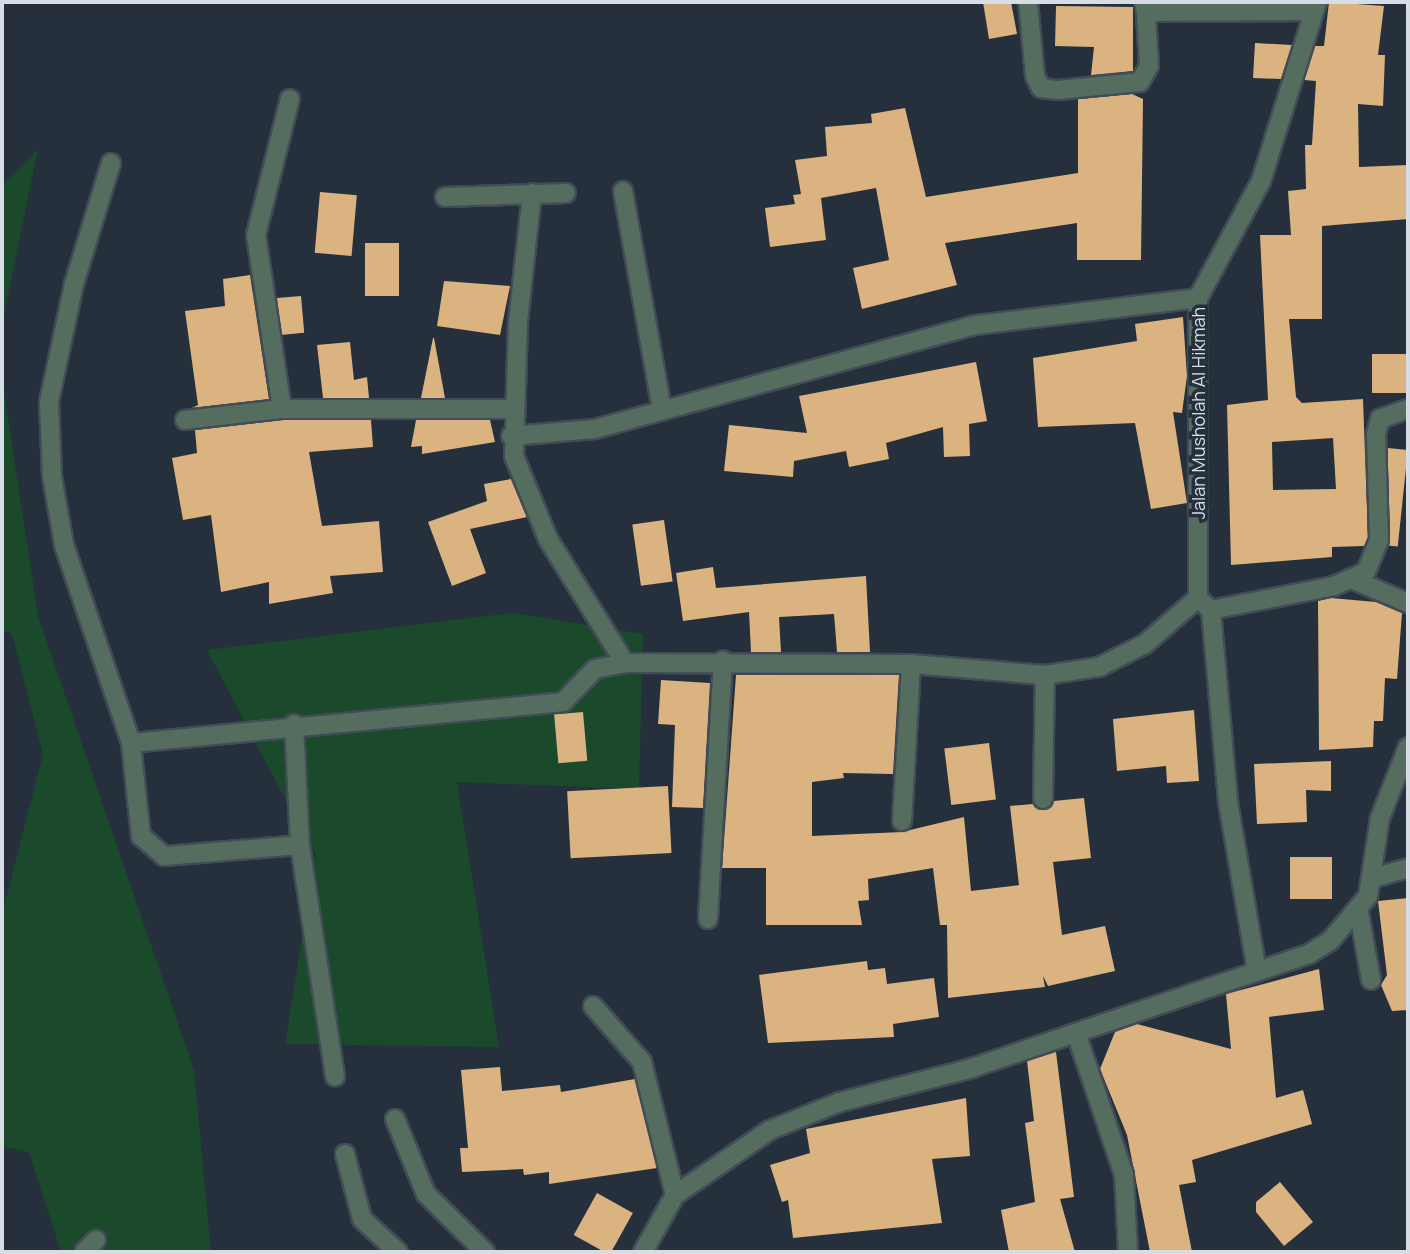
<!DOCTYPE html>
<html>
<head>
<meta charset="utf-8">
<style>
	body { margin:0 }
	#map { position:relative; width:1410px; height:1254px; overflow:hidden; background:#26303c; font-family:Manrope,sans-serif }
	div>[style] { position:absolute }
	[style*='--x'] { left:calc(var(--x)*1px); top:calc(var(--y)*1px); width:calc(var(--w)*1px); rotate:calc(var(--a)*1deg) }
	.green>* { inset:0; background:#1a492c }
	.building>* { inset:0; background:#dab381; transform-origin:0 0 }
	.roads { filter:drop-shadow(2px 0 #424c57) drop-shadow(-2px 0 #424c57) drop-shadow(0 2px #424c57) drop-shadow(0 -2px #424c57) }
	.minor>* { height:18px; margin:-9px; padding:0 9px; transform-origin:9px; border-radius:9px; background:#556d5f }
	span { translate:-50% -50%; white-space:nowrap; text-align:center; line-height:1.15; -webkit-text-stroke:7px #26303c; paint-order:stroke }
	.street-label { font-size:18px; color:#d7dde5 }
	.frame { position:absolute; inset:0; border:4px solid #d7dde5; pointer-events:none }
</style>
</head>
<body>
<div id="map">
	<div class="green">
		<div style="clip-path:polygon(38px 149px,2px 324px,2px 185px)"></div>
		<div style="clip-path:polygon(2px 378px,38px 616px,194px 1070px,211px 1252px,61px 1252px,29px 1152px,2px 1146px,2px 915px,43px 754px,12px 634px,2px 630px)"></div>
		<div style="clip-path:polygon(513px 613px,643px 634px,639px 789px,457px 782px,499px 1047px,285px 1044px,315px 856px,207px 650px)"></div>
	</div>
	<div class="building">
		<div style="clip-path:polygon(983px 2px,1011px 2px,1017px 34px,989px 39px)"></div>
		<div style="clip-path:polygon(evenodd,1329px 2px,1384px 6px,1378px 55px,1385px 55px,1383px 106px,1358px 104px,1359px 167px,1408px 165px,1408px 219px,1322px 226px,1322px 319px,1289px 319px,1296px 397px,1302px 403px,1363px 399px,1368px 537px,1364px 546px,1332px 547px,1332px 557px,1231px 565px,1227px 405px,1268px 400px,1260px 235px,1291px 235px,1288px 191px,1306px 189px,1305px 145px,1312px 145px,1316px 81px,1304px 80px,1315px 46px,1324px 46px,1329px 2px,1333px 438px,1336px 489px,1273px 490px,1272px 442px,1333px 438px)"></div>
		<div style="clip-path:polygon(1056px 6px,1133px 7px,1133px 71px,1091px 75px,1094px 47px,1055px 46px)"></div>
		<div style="clip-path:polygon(1255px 43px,1292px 45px,1281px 79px,1253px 78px)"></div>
		<div style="clip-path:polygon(1132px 94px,1143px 99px,1141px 260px,1077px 260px,1077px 223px,945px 243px,957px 285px,862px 309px,853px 268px,889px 260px,876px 188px,821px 198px,826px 240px,770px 247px,765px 208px,795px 204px,793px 195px,801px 194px,795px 160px,827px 156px,825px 127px,872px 123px,871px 114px,905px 108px,926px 197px,1078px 173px,1078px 99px)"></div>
		<div style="left:320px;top:192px;width:37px;height:61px;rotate:5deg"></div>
		<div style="left:365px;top:243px;width:34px;height:53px"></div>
		<div style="clip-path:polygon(250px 275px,269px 399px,192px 408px,198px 405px,185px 311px,225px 306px,223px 279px)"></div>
		<div style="clip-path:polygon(444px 281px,510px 286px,500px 335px,437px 326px)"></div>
		<div style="left:301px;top:296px;width:37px;height:24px;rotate:85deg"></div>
		<div style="clip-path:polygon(1183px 317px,1187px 376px,1182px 413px,1173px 412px,1187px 503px,1151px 509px,1135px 423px,1038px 427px,1033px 358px,1137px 341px,1135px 324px)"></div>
		<div style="clip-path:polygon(433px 338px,434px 338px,445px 398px,421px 398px)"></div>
		<div style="clip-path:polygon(350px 342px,354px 380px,367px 377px,369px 398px,323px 398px,317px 345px)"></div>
		<div style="left:1408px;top:354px;width:39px;height:36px;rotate:90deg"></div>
		<div style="clip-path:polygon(976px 362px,987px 421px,969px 424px,970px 456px,944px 457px,943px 427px,886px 443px,889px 459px,849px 467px,846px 451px,794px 461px,793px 477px,724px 471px,729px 425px,807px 433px,799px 396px)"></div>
		<div style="clip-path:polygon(283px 420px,371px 420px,373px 447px,309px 452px,322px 526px,379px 521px,383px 572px,330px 576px,333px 593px,269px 604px,269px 582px,221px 592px,211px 515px,183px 520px,172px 458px,197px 453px,195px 430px)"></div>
		<div style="clip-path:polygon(416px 420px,490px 420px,495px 442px,422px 454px,422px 446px,411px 447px)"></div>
		<div style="left:1388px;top:448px;width:20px;height:97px;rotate:6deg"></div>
		<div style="clip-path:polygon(511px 479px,527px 517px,470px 529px,486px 573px,452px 586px,428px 522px,487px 501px,484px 484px)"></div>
		<div style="left:664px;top:520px;width:62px;height:32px;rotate:82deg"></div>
		<div style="clip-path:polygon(713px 567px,716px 588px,866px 576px,870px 652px,837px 652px,834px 614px,779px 617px,781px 652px,751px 652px,749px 612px,683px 621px,676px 573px)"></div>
		<div style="clip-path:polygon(1331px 598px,1376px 602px,1402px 613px,1397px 679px,1385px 678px,1383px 721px,1374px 721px,1373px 747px,1319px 750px,1318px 601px)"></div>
		<div style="clip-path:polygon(736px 675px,899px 675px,893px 774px,843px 773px,844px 778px,812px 782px,812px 836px,902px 832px,964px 817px,971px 891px,1019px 885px,1010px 806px,1033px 804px,1043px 810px,1054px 801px,1084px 798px,1091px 858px,1053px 862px,1062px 935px,1105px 926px,1115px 971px,1048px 986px,1043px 976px,1045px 987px,948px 998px,947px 925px,940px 925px,933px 868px,868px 879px,869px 900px,858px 901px,862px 925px,766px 925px,766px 868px,722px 868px)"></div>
		<div style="clip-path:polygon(661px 680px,710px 683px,703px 808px,672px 807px,675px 725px,658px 724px)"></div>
		<div style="clip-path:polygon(1194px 710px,1199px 781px,1167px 783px,1166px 766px,1117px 771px,1113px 719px)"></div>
		<div style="left:583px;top:712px;width:49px;height:29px;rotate:85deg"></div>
		<div style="left:989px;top:743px;width:57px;height:45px;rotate:83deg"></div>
		<div style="clip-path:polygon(1331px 761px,1331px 791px,1306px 790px,1307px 822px,1257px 824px,1254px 764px)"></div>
		<div style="left:668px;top:786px;width:67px;height:101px;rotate:87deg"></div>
		<div style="left:1332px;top:857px;width:42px;height:42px;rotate:90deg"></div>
		<div style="clip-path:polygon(1408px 898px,1408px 1010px,1392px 1011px,1381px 985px,1387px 975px,1378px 901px)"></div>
		<div style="clip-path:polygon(867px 961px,868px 970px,885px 968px,887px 984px,934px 978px,939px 1017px,893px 1024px,894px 1037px,768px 1043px,759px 975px)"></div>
		<div style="clip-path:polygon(1319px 969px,1324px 1010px,1269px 1017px,1276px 1098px,1303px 1090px,1312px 1124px,1192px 1160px,1196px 1182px,1179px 1185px,1192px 1252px,1150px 1252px,1127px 1135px,1100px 1069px,1115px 1032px,1137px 1024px,1231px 1049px,1226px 994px)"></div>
		<div style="clip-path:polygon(1056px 1052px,1074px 1197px,1060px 1199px,1075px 1252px,1009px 1252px,1001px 1210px,1035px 1202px,1025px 1123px,1034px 1121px,1027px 1061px)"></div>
		<div style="clip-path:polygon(500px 1067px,502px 1091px,560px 1085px,561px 1092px,635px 1079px,657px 1168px,549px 1184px,549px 1172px,524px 1175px,523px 1169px,462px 1172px,460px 1148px,468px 1148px,461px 1070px)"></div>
		<div style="clip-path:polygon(966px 1098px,970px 1156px,932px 1159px,942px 1223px,793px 1238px,788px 1200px,782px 1202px,770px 1165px,810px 1153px,806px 1129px)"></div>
		<div style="clip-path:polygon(1280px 1182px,1313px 1222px,1284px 1246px,1256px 1212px,1256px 1202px)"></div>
		<div style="left:597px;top:1193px;width:41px;height:48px;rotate:29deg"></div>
	</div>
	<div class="roads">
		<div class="minor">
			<div style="--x:1028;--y:2;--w:74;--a:84.6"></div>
			<div style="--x:1035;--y:76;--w:13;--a:63"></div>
			<div style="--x:1041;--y:88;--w:17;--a:7"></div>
			<div style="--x:1058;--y:90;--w:82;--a:-5.6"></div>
			<div style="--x:1140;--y:82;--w:18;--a:-61"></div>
			<div style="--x:1149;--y:66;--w:54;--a:-93.2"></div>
			<div style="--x:1144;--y:2;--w:10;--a:79"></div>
			<div style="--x:1146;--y:12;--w:165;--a:-0.3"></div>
			<div style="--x:111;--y:163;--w:127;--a:107"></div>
			<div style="--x:74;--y:284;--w:121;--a:102"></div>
			<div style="--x:49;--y:402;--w:74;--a:87.7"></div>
			<div style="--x:52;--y:476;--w:70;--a:80.1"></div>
			<div style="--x:64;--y:545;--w:209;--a:71.3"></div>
			<div style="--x:131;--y:743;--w:94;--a:83.9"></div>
			<div style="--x:141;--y:836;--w:30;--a:41"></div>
			<div style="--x:164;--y:856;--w:136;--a:-4.6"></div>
			<div style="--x:623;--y:191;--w:222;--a:79.9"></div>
			<div style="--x:532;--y:193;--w:130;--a:96.2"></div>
			<div style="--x:518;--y:322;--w:134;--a:91.7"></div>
			<div style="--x:514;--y:456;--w:90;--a:67.7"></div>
			<div style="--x:548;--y:539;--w:146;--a:58.2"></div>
			<div style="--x:625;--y:663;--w:286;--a:0.2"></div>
			<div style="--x:911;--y:664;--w:134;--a:4.7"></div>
			<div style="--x:1045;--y:675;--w:55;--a:-8.4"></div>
			<div style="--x:1099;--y:667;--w:51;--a:-26.6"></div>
			<div style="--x:1145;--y:644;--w:70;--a:-41"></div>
			<div style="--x:445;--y:197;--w:121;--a:-1.9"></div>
			<div style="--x:282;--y:409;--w:176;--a:-98.5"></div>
			<div style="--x:256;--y:235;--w:140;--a:-76"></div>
			<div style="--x:185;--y:420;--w:98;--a:-6.5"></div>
			<div style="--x:282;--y:409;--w:231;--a:0"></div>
			<div style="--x:511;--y:436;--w:84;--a:-4.8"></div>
			<div style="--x:595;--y:429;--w:395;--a:-15.3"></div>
			<div style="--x:976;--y:325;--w:224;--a:-6.9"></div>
			<div style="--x:1354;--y:580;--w:59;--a:23.1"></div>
			<div style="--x:1198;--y:598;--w:300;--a:-90"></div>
			<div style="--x:1198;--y:298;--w:133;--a:-61.7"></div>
			<div style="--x:1261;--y:181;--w:188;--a:-72.6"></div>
			<div style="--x:1198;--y:598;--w:18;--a:43"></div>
			<div style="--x:1211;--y:610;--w:193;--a:84.9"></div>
			<div style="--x:1228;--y:802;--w:172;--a:80.3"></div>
			<div style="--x:1211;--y:610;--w:125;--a:-11"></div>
			<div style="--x:1334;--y:586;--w:35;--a:-24"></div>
			<div style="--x:1366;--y:572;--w:35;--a:-68"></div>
			<div style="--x:1379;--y:539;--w:105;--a:-91.6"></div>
			<div style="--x:1376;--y:434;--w:16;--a:-75"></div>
			<div style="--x:1380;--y:419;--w:30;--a:-20"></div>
			<div style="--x:294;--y:724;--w:121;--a:87.2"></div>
			<div style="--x:300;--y:845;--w:234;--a:81.4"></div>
			<div style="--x:131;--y:743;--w:434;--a:-5.4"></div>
			<div style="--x:563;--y:702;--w:46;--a:-45.9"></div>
			<div style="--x:595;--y:669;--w:31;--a:-11"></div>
			<div style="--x:1043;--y:799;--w:124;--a:-89.1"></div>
			<div style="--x:902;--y:821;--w:157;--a:-86.7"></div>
			<div style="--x:1373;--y:878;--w:36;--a:-16"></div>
			<div style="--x:1359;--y:913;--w:68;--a:79.8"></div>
			<div style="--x:708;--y:919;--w:259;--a:-86.7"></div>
			<div style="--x:593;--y:1006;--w:74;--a:48.8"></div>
			<div style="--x:642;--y:1062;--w:137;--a:76.1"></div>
			<div style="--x:1076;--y:1033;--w:150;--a:71.3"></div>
			<div style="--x:1124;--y:1175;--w:77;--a:87"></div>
			<div style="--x:395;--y:1119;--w:81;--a:67.5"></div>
			<div style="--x:426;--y:1194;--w:83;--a:44.5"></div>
			<div style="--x:345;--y:1154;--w:67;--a:75.3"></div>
			<div style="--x:362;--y:1219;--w:49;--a:42.5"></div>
			<div style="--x:84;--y:1252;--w:17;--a:-45"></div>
			<div style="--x:643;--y:1252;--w:65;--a:-60.7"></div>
			<div style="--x:675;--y:1195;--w:115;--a:-34.4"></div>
			<div style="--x:770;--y:1130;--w:75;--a:-21.8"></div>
			<div style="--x:840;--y:1102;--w:136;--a:-14.4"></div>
			<div style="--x:972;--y:1068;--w:356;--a:-18.7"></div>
			<div style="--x:1309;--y:954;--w:25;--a:-32"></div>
			<div style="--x:1330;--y:941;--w:59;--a:-49.8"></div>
			<div style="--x:1368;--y:896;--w:79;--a:-81.3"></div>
			<div style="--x:1380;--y:818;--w:76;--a:-68.5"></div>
		</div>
	</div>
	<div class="street-label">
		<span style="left:1198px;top:413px;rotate:-90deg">Jalan Musholah Al Hikmah</span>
	</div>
	<div class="frame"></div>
</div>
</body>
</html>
